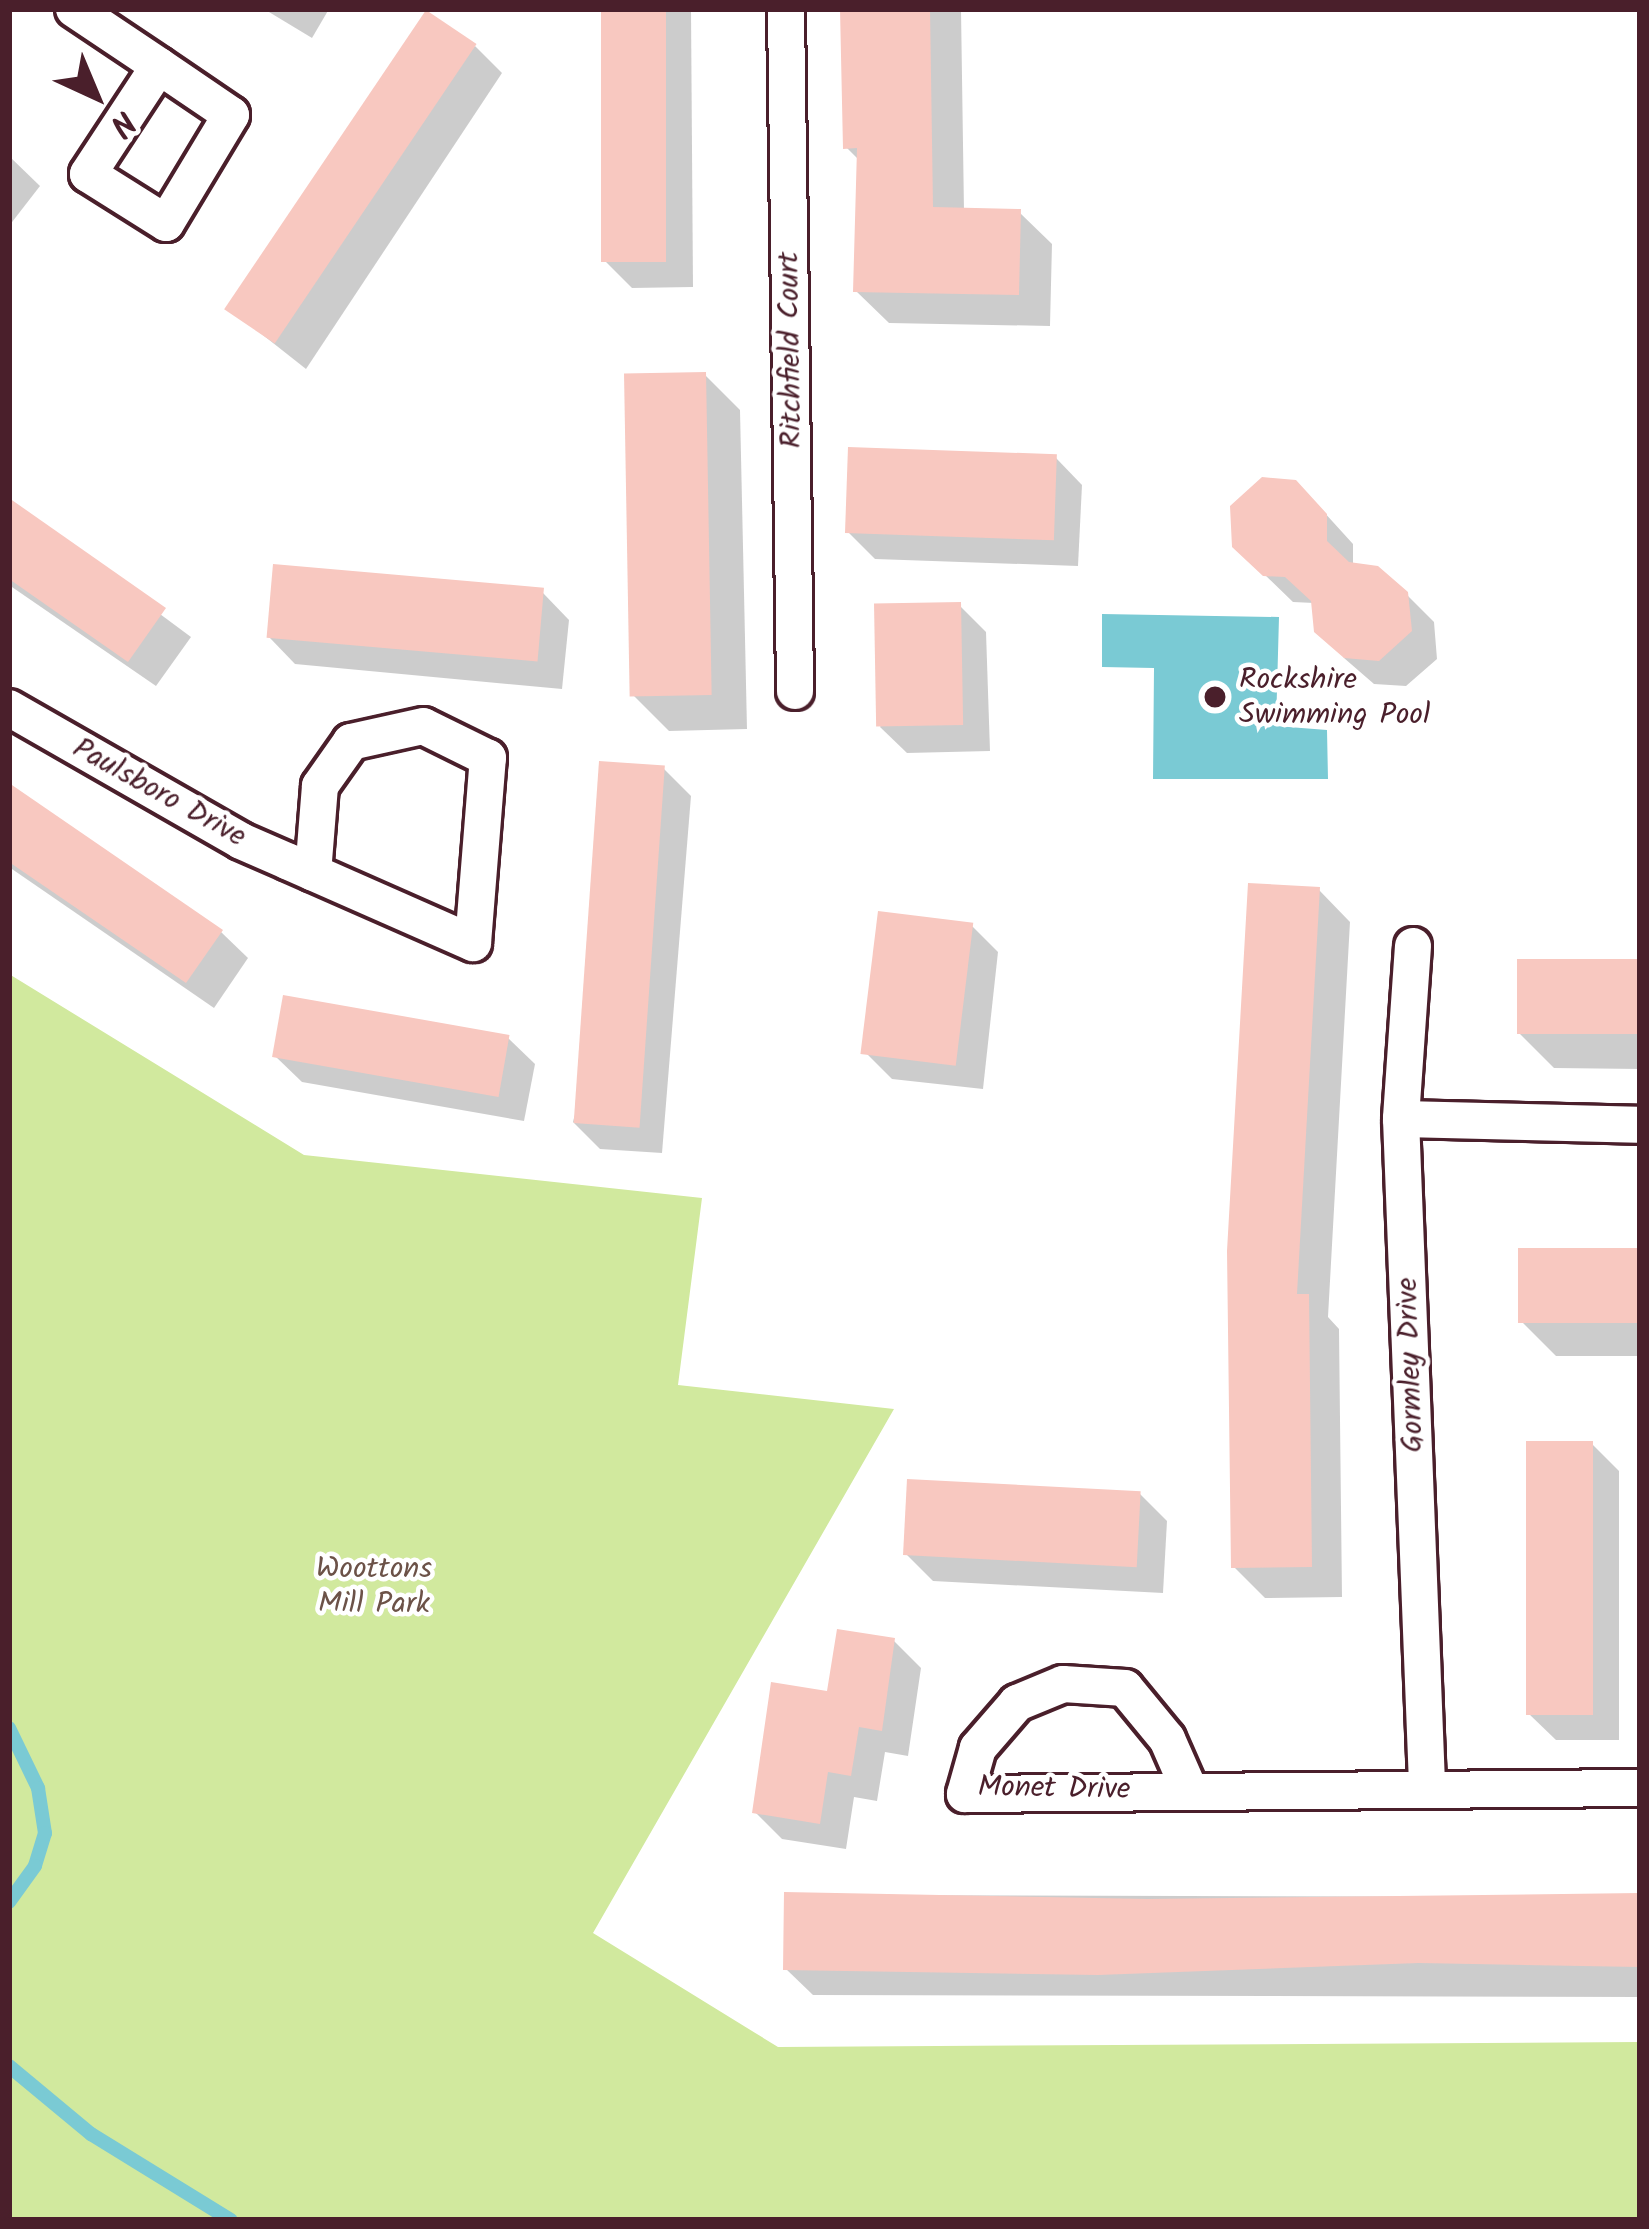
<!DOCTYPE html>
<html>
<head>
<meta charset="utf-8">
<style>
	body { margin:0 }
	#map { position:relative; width:1649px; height:2229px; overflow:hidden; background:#fff; font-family:Kalam,sans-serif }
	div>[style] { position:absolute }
	.green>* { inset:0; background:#d1e99e }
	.water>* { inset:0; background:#7acad4 }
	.shadow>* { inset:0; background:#0003 }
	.stream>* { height:14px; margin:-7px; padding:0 7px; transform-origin:7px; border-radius:7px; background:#7acad4 }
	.building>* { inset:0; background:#f8c8c0; transform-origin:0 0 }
	.roads { filter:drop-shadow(3px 0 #4a1f2b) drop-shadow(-3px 0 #4a1f2b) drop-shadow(0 3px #4a1f2b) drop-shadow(0 -3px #4a1f2b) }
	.street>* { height:36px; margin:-18px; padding:0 18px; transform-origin:18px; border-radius:18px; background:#fff }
	.dots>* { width:33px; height:33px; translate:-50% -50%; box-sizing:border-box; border:6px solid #fff; border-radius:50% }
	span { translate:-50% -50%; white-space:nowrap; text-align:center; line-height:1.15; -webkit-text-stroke:9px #fff; paint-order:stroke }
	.street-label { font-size:30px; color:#4a1f2b }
	.poi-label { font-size:30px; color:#4a1f2b }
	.left { translate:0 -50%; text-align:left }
	.park-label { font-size:30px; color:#6c5248 }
	.frame { position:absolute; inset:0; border:12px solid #4a1f2b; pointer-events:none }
	.north { position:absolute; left:36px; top:36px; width:120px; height:120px; -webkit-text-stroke:9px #fff; paint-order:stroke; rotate:136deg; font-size:33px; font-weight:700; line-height:48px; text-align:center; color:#4a1f2b }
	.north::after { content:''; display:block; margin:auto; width:42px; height:54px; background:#4a1f2b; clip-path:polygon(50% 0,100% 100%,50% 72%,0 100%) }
</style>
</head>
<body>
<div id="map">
	<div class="green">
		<div style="clip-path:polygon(9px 974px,304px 1155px,702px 1198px,678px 1385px,894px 1409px,593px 1933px,778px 2047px,1640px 2042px,1640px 2220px,9px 2220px)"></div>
	</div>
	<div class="water">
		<div style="clip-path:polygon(1102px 614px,1279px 617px,1276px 726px,1327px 730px,1328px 779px,1153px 779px,1154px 668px,1102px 667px)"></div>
	</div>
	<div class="shadow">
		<div style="clip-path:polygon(264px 9px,329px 9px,312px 38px)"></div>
		<div style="clip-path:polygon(604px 9px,691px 9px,693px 287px,632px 288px,605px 261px)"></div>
		<div style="clip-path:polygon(843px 9px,961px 9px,964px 211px,1019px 212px,1052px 244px,1050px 326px,889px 323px,856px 291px,860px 161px,846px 147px)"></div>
		<div style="clip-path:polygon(475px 46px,502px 73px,306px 369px,231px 310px)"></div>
		<div style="clip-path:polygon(9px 156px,40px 186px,9px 226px)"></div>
		<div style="clip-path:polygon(705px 375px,740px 410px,747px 729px,669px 731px,634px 696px)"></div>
		<div style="clip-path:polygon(1056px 458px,1082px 485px,1078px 566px,875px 559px,848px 532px)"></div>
		<div style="clip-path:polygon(9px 502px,191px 637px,156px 686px,9px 585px)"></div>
		<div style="clip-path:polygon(1323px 511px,1353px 544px,1353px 566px,1406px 594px,1434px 622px,1437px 659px,1406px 686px,1374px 684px,1344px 658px,1314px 603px,1293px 602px,1235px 546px)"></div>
		<div style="clip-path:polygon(543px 593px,569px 620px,562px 689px,295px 664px,269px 637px)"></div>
		<div style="clip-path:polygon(959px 605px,986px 632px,990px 751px,907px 753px,880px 727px)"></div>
		<div style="clip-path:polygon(664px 769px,691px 796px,662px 1153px,600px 1149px,573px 1122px)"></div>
		<div style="clip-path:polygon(9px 787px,221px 932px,248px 958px,214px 1008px,9px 867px)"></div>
		<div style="clip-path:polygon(1319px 890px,1350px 922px,1328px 1317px,1339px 1329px,1342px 1597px,1265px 1598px,1234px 1567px)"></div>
		<div style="clip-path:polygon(971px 925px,998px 952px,983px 1089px,892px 1079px,865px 1052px)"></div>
		<div style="clip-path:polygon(1640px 963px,1640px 1069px,1554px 1068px,1519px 1033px)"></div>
		<div style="clip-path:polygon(508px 1038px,535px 1064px,524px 1121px,302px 1082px,275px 1056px)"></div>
		<div style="clip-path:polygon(1640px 1251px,1640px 1356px,1556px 1356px,1521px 1321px)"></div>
		<div style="clip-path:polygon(1592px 1444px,1619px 1471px,1619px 1740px,1556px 1740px,1529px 1714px)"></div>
		<div style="clip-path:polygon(1140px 1494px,1167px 1521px,1163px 1593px,933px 1581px,906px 1554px)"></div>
		<div style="clip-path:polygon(894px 1641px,921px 1668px,908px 1756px,885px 1752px,877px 1801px,854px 1797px,846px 1849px,782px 1839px,755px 1812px)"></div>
		<div style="clip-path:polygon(787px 1895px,1640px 1897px,1640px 1997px,813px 1995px,786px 1969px)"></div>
	</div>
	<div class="stream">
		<div style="left:9px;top:1728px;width:67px;rotate:64.2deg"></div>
		<div style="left:38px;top:1788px;width:46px;rotate:81.2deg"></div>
		<div style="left:45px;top:1833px;width:34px;rotate:107deg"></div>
		<div style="left:35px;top:1866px;width:44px;rotate:125.8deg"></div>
		<div style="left:9px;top:2066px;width:107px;rotate:39.7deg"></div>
		<div style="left:91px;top:2134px;width:164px;rotate:31.6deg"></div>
	</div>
	<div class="building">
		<div style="left:601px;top:9px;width:65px;height:253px"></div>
		<div style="clip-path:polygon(840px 9px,930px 9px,933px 207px,1021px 209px,1019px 295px,853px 292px,857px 148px,843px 149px)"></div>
		<div style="left:426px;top:10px;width:61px;height:361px;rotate:34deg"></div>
		<div style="left:706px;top:372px;width:323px;height:82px;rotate:89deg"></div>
		<div style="left:848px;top:447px;width:209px;height:86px;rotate:2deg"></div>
		<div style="clip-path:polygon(1262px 477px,1296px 480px,1327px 514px,1327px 541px,1349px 562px,1378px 566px,1408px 592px,1412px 631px,1379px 661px,1344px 658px,1314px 632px,1311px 601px,1285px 577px,1263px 576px,1232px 547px,1230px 506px)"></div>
		<div style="clip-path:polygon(9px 498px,166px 608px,128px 662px,9px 579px)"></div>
		<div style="left:273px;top:564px;width:272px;height:74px;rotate:5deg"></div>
		<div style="left:961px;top:602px;width:123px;height:87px;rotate:89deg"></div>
		<div style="left:599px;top:761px;width:66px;height:363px;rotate:4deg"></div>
		<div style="clip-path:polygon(9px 783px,223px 930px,186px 983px,9px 862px)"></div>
		<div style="clip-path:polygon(1248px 883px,1320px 887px,1297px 1294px,1309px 1294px,1312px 1567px,1231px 1568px,1227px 1251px)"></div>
		<div style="left:878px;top:911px;width:96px;height:144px;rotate:7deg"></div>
		<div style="left:1517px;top:959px;width:123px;height:75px"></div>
		<div style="left:283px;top:995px;width:230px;height:63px;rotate:10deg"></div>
		<div style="left:1518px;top:1248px;width:122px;height:75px"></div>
		<div style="left:1526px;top:1441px;width:67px;height:274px"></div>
		<div style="left:907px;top:1479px;width:234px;height:76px;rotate:3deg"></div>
		<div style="clip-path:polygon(837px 1629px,895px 1638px,882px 1731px,859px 1727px,851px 1776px,828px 1772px,820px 1824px,752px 1813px,771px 1682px,827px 1691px)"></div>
		<div style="clip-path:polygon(784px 1892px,1148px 1899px,1640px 1893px,1640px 1967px,1419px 1963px,1098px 1975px,783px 1970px)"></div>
	</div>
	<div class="roads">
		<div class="street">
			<div style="left:74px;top:9px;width:102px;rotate:33.8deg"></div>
			<div style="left:159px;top:66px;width:87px;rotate:34.2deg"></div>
			<div style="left:231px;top:115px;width:126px;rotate:121deg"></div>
			<div style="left:166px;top:223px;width:92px;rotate:-147.9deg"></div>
			<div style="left:88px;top:174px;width:129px;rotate:-56.7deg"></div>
			<div style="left:786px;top:9px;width:682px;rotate:89.24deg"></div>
			<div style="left:9px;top:708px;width:267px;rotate:29.8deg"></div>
			<div style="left:241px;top:841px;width:52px;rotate:23.6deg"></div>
			<div style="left:289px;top:862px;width:201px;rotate:23.8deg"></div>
			<div style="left:473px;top:943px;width:186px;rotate:-85.4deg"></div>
			<div style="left:488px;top:758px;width:72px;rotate:-153.8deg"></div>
			<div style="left:423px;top:726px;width:74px;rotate:167.5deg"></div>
			<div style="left:351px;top:742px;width:54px;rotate:125.2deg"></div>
			<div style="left:320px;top:786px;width:87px;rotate:94.6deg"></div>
			<div style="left:1413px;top:946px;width:173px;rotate:94deg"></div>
			<div style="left:1401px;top:1119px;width:666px;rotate:87.76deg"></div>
			<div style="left:1401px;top:1119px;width:239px;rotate:1.4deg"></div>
			<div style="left:1189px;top:1789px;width:55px;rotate:-113.7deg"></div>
			<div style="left:1167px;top:1739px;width:66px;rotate:-129.5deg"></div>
			<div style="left:1125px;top:1688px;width:62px;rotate:-176.3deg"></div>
			<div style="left:1063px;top:1684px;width:50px;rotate:157.6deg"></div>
			<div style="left:1017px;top:1703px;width:60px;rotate:130.9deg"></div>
			<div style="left:978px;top:1748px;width:48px;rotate:105.8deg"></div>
			<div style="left:965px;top:1794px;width:675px;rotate:-0.51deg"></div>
		</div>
	</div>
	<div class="dots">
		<div style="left:1215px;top:697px;background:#4a1f2b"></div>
	</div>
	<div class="street-label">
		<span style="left:791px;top:350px;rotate:-91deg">Ritchfield Court</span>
		<span style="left:159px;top:793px;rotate:29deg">Paulsboro Drive</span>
		<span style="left:1411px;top:1365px;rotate:-92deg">Gormley Drive</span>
		<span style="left:1054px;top:1789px;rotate:1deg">Monet Drive</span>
	</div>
	<div class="poi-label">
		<span class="left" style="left:1239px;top:697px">Rockshire<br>Swimming Pool</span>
	</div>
	<div class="park-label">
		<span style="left:374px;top:1586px">Woottons<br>Mill Park</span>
	</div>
	<div class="frame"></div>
	<div class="north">N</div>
</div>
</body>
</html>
